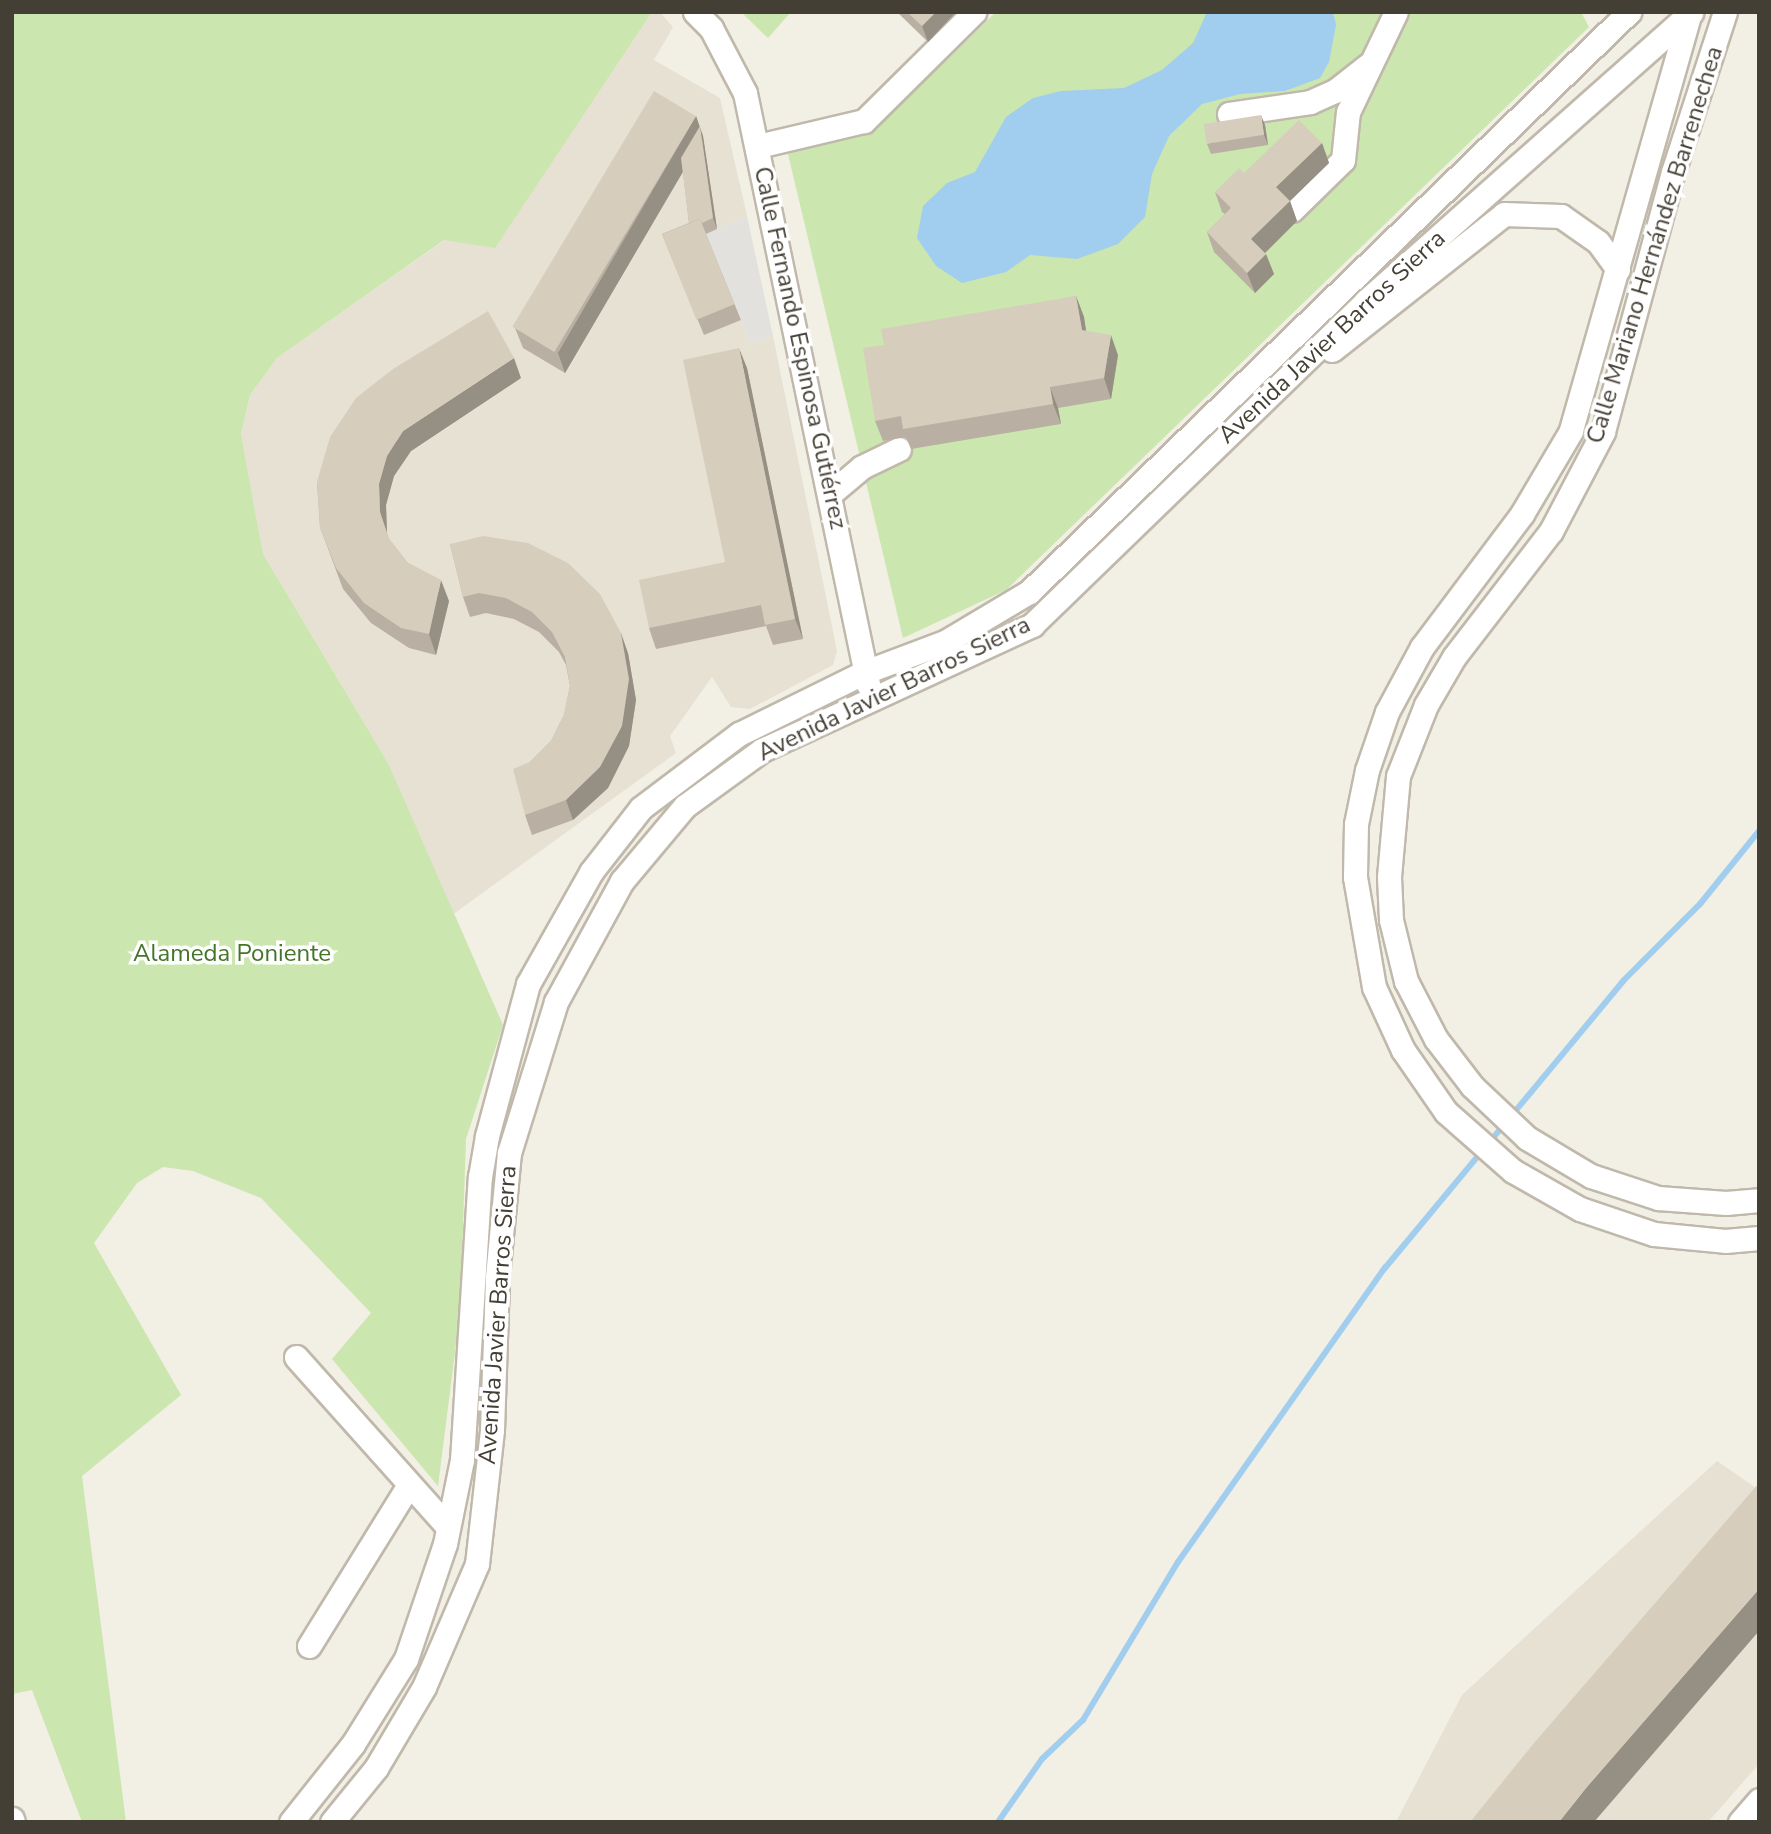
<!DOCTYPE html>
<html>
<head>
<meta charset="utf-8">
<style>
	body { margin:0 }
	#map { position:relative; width:1771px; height:1834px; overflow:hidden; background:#f2efe5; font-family:"Nunito Sans",sans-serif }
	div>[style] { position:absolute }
	.residential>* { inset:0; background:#e6e1d3 }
	.green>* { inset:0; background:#cbe6ae }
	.parking>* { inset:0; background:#e3e1dd }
	.water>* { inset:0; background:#a1cdef }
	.stream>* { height:6px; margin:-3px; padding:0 3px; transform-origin:3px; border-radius:3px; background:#a1cdef }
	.roads { filter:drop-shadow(2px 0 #c0b9ab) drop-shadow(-2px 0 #c0b9ab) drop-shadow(0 2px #c0b9ab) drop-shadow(0 -2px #c0b9ab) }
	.minor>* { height:23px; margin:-11.5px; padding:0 11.5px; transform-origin:11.5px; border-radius:11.5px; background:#fff }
	.wall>* { inset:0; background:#b9b0a3 }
	.shaded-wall>* { inset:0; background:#969084 }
	.building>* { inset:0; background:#d7cdbd; transform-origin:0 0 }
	span { translate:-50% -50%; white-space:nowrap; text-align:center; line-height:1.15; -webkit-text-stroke:7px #fff; paint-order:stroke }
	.street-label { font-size:24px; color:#443f35 }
	.park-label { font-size:24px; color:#447529 }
	.frame { position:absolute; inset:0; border:14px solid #443f35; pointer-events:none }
</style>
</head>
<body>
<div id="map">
	<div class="residential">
		<div style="clip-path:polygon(652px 12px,660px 12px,673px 27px,654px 60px,720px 98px,747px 216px,705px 234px,751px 345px,773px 336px,837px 651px,833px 665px,750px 709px,731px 707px,712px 677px,670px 736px,676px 753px,452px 915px,388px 763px,263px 554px,241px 434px,250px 395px,277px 358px,445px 240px,495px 247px)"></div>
		<div style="clip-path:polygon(1717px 1461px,1759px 1490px,1759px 1764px,1708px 1822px,1396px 1822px,1462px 1695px)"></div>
	</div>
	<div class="green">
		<div style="clip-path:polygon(12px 12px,652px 12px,495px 248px,444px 240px,277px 358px,250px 395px,241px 434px,263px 554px,388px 763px,503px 1025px,466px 1139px,460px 1313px,438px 1486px,332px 1359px,371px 1313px,261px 1198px,193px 1171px,163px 1167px,137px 1183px,94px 1243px,181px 1395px,82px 1476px,126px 1822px,82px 1822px,32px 1690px,12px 1694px)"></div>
		<div style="clip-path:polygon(741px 12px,791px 12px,768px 38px)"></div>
		<div style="clip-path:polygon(996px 12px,1581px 12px,1589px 27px,1006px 590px,903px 638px,788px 154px,879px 125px)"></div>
	</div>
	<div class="parking">
		<div style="clip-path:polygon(747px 216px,773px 336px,751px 345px,705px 234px)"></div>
	</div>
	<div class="water">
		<div style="clip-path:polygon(1207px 12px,1333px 12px,1336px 25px,1329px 62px,1320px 78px,1285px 91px,1240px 94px,1202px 104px,1169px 136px,1152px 174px,1145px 217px,1118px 244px,1077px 259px,1030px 255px,1006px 272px,962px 283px,936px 266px,917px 238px,923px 206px,947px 183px,975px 172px,1006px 117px,1033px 98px,1061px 91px,1124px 88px,1162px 70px,1193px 43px)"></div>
	</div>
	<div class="stream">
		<div style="left:998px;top:1822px;width:77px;rotate:-55.1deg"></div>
		<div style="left:1042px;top:1759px;width:57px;rotate:-43.6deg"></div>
		<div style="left:1083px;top:1720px;width:184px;rotate:-59deg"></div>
		<div style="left:1178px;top:1562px;width:360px;rotate:-54.9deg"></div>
		<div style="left:1385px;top:1268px;width:373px;rotate:-50.3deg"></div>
		<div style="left:1623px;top:981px;width:109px;rotate:-45deg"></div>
		<div style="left:1700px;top:904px;width:94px;rotate:-51.1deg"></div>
	</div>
	<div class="roads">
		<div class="minor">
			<div style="left:695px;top:12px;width:23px;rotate:45deg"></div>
			<div style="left:711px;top:28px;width:73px;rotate:62.4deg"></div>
			<div style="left:745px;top:93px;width:604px;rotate:78.24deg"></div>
			<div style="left:1690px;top:12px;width:436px;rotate:105.9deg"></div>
			<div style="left:1571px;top:431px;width:96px;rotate:120.6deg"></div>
			<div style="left:1522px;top:514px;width:166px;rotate:126.9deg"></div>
			<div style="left:1422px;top:647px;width:74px;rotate:118.3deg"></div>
			<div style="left:1387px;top:712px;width:61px;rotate:109deg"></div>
			<div style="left:1367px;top:770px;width:55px;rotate:101.5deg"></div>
			<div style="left:1356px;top:824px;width:53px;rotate:91.1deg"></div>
			<div style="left:1355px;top:877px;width:112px;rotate:80.2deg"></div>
			<div style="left:1374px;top:987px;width:69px;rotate:65.3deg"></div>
			<div style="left:1403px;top:1050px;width:75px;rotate:55.3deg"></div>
			<div style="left:1446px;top:1112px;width:89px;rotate:41.4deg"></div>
			<div style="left:1513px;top:1171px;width:77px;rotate:29.6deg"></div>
			<div style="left:1580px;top:1209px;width:78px;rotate:18.7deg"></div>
			<div style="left:1654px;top:1234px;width:71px;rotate:5.6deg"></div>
			<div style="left:1725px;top:1241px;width:34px;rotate:-5deg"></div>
			<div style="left:1725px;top:12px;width:168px;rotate:108deg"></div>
			<div style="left:1673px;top:172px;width:269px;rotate:105.1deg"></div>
			<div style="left:1603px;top:432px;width:112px;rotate:117.7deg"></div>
			<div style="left:1551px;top:531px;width:159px;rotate:127.6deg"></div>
			<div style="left:1454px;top:657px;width:56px;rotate:120.3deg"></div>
			<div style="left:1426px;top:705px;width:76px;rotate:111.5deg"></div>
			<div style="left:1398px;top:776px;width:101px;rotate:95.1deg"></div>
			<div style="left:1389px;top:877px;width:43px;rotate:87.3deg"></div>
			<div style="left:1391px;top:920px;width:63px;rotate:76.2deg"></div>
			<div style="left:1406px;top:981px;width:65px;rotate:62.7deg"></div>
			<div style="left:1436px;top:1039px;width:59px;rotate:52.5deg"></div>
			<div style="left:1472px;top:1086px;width:76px;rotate:43.4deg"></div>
			<div style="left:1527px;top:1138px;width:74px;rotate:30.7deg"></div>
			<div style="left:1591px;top:1176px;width:71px;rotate:18.2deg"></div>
			<div style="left:1658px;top:1198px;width:68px;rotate:4.2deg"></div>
			<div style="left:1726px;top:1203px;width:33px;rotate:-5deg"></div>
			<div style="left:1229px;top:114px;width:82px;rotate:-8.4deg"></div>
			<div style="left:1310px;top:102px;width:27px;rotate:-24deg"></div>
			<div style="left:1335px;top:91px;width:42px;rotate:-38.2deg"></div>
			<div style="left:758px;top:146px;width:109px;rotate:-13.3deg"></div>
			<div style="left:864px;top:121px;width:155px;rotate:-44.7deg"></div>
			<div style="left:1292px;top:210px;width:71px;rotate:-44.4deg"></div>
			<div style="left:1343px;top:160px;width:48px;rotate:-84.1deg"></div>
			<div style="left:1348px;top:112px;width:111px;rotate:-64.4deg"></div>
			<div style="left:1332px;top:350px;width:219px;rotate:-38.3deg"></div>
			<div style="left:1504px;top:214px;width:57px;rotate:2deg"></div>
			<div style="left:1561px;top:216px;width:45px;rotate:35.1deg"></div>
			<div style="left:1598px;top:242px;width:34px;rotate:54deg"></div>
			<div style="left:830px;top:494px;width:42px;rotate:-40.2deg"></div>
			<div style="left:862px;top:467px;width:41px;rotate:-25.9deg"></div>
			<div style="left:296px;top:1357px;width:228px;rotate:48.2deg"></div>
			<div style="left:309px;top:1646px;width:190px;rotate:-58.2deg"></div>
			<div style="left:12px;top:1819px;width:3px;rotate:72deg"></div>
			<div style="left:291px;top:1822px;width:100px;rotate:-51.5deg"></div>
			<div style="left:353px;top:1744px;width:100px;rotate:-58.1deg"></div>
			<div style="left:406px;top:1659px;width:121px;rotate:-71.3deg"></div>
			<div style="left:445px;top:1544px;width:86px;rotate:-78.6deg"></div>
			<div style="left:462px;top:1460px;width:284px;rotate:-86.4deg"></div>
			<div style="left:480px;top:1177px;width:42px;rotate:-80.3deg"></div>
			<div style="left:487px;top:1136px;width:157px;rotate:-74.9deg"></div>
			<div style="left:528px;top:984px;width:129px;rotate:-60.6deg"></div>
			<div style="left:591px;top:872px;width:81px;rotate:-52deg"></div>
			<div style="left:641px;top:808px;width:123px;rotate:-37.1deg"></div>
			<div style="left:739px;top:734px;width:140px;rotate:-26.2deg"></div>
			<div style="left:865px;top:672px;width:85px;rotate:-20.6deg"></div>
			<div style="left:945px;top:642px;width:98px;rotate:-30.8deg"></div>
			<div style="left:1029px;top:592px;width:835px;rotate:-44.03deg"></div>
			<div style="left:332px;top:1822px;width:70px;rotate:-50.8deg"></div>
			<div style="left:376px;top:1768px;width:94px;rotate:-59.3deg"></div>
			<div style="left:424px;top:1687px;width:134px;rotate:-66.7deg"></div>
			<div style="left:477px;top:1564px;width:135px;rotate:-83.6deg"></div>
			<div style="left:492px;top:1430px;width:153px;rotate:-88.1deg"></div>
			<div style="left:497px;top:1277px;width:125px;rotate:-84.5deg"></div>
			<div style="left:509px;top:1153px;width:158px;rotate:-72.7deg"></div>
			<div style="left:556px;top:1002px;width:138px;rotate:-61.4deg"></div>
			<div style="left:622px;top:881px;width:98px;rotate:-50deg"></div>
			<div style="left:685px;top:806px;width:95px;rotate:-36deg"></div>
			<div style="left:762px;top:750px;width:298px;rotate:-24.8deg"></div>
			<div style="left:1032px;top:625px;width:465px;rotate:-44.1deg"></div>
			<div style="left:1366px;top:301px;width:435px;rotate:-41.6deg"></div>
			<div style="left:1740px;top:1822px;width:29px;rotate:-49deg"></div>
		</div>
	</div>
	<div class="wall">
		<div style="clip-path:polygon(897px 12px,956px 12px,928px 42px)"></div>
		<div style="clip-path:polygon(696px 116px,703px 136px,717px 229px,706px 234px,741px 320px,704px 335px,668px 249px,662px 234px,689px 223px,683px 172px,565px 373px,523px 348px,515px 328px)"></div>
		<div style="clip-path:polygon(1265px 125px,1268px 145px,1211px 154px,1207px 144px)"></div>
		<div style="clip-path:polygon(1322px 143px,1329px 163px,1290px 201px,1297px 221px,1265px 253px,1274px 274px,1255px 293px,1214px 252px,1207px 232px,1225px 214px,1222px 212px,1215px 192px)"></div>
		<div style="clip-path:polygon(1076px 296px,1084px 317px,1086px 331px,1118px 355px,1111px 399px,1058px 408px,1061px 424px,911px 449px,906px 437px,883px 441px,875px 421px,884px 345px)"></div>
		<div style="clip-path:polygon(747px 368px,803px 639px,773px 645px,766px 626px,656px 649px,649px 628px,725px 562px)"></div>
		<div style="clip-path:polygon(521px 378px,411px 451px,394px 476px,386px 505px,387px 533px,389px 539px,407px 562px,449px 601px,436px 655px,409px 648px,371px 623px,343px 589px,320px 527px,317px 482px)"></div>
		<div style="clip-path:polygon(450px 544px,628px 653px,636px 700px,629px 746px,608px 788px,573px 820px,532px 835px,525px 815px,530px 762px,551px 741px,564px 715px,570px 686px,566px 665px,559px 652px,539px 632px,514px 619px,486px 613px,470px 617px,463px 597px)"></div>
	</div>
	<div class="shaded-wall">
		<div style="clip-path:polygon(936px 12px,956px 12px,928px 42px,922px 26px)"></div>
		<div style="clip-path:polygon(1261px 115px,1265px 125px,1268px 145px,1264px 135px)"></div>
		<div style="clip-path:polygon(696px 116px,703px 136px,717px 229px,713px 218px,702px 139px,565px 373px,558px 353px)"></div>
		<div style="clip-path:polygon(1322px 143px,1329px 163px,1290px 201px,1297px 221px,1259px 259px,1251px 239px,1276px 187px)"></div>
		<div style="clip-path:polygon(1266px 254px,1274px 274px,1255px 293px,1247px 273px)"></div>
		<div style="clip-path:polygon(1076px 296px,1084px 317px,1089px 351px,1082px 330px)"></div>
		<div style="clip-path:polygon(1111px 335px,1118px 355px,1111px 399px,1104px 378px)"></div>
		<div style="clip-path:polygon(739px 348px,747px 368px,803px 639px,795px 619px)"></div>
		<div style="clip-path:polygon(514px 358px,521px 378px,411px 451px,394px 476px,386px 505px,387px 533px,380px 512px,379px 484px,387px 456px,403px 431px)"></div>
		<div style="clip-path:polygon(1050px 387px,1058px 408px,1061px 424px,1053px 404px)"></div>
		<div style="clip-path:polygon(441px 580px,449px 601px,436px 655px,429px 634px)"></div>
		<div style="clip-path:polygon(621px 633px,628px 653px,636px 700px,629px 746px,608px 788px,573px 820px,566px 800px)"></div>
		<div style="clip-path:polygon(1759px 1589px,1759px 1631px,1594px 1822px,1559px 1822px,1586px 1788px)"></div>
	</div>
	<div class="building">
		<div style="clip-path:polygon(907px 12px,936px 12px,922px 26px)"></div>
		<div style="left:654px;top:91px;width:49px;height:275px;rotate:31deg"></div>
		<div style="left:1261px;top:115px;width:20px;height:58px;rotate:81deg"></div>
		<div style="clip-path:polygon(1299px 120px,1322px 143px,1276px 187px,1290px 201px,1251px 239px,1266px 254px,1247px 273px,1207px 232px,1231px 208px,1215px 192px,1239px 168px,1244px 173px)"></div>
		<div style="clip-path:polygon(700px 126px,713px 218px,702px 223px,700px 219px,689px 223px,681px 158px)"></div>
		<div style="left:700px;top:219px;width:92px;height:41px;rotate:68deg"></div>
		<div style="clip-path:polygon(1076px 296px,1082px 330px,1111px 335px,1104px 378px,1050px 387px,1053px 404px,903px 429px,901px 416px,875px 421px,863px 348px,884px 345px,881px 329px)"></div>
		<div style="clip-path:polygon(488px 311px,514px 358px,403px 431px,387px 456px,379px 484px,380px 512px,389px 539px,407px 562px,441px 580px,429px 634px,401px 628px,364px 603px,336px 568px,320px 527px,317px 482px,330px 437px,356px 398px,393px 369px)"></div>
		<div style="clip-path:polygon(739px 348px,795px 619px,765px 625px,761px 605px,649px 628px,639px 580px,725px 562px,683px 360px)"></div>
		<div style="clip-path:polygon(483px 536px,528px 543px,568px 563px,600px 594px,621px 633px,629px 679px,622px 726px,600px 767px,566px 800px,525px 815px,513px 769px,530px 762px,551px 741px,564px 715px,570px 686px,565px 657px,552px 632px,532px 612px,506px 598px,479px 593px,463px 597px,450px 544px)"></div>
		<div style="clip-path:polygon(1759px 1483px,1759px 1589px,1586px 1788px,1559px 1822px,1470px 1822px,1534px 1743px)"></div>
	</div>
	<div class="street-label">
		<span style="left:1655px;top:245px;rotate:-73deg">Calle Mariano Hernández Barrenechea</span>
		<span style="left:1332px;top:337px;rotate:-43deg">Avenida Javier Barros Sierra</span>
		<span style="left:800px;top:348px;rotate:78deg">Calle Fernando Espinosa Gutiérrez</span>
		<span style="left:894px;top:689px;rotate:-26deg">Avenida Javier Barros Sierra</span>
		<span style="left:498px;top:1315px;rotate:-86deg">Avenida Javier Barros Sierra</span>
	</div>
	<div class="park-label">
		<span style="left:232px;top:954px">Alameda Poniente</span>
	</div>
	<div class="frame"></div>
</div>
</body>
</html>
